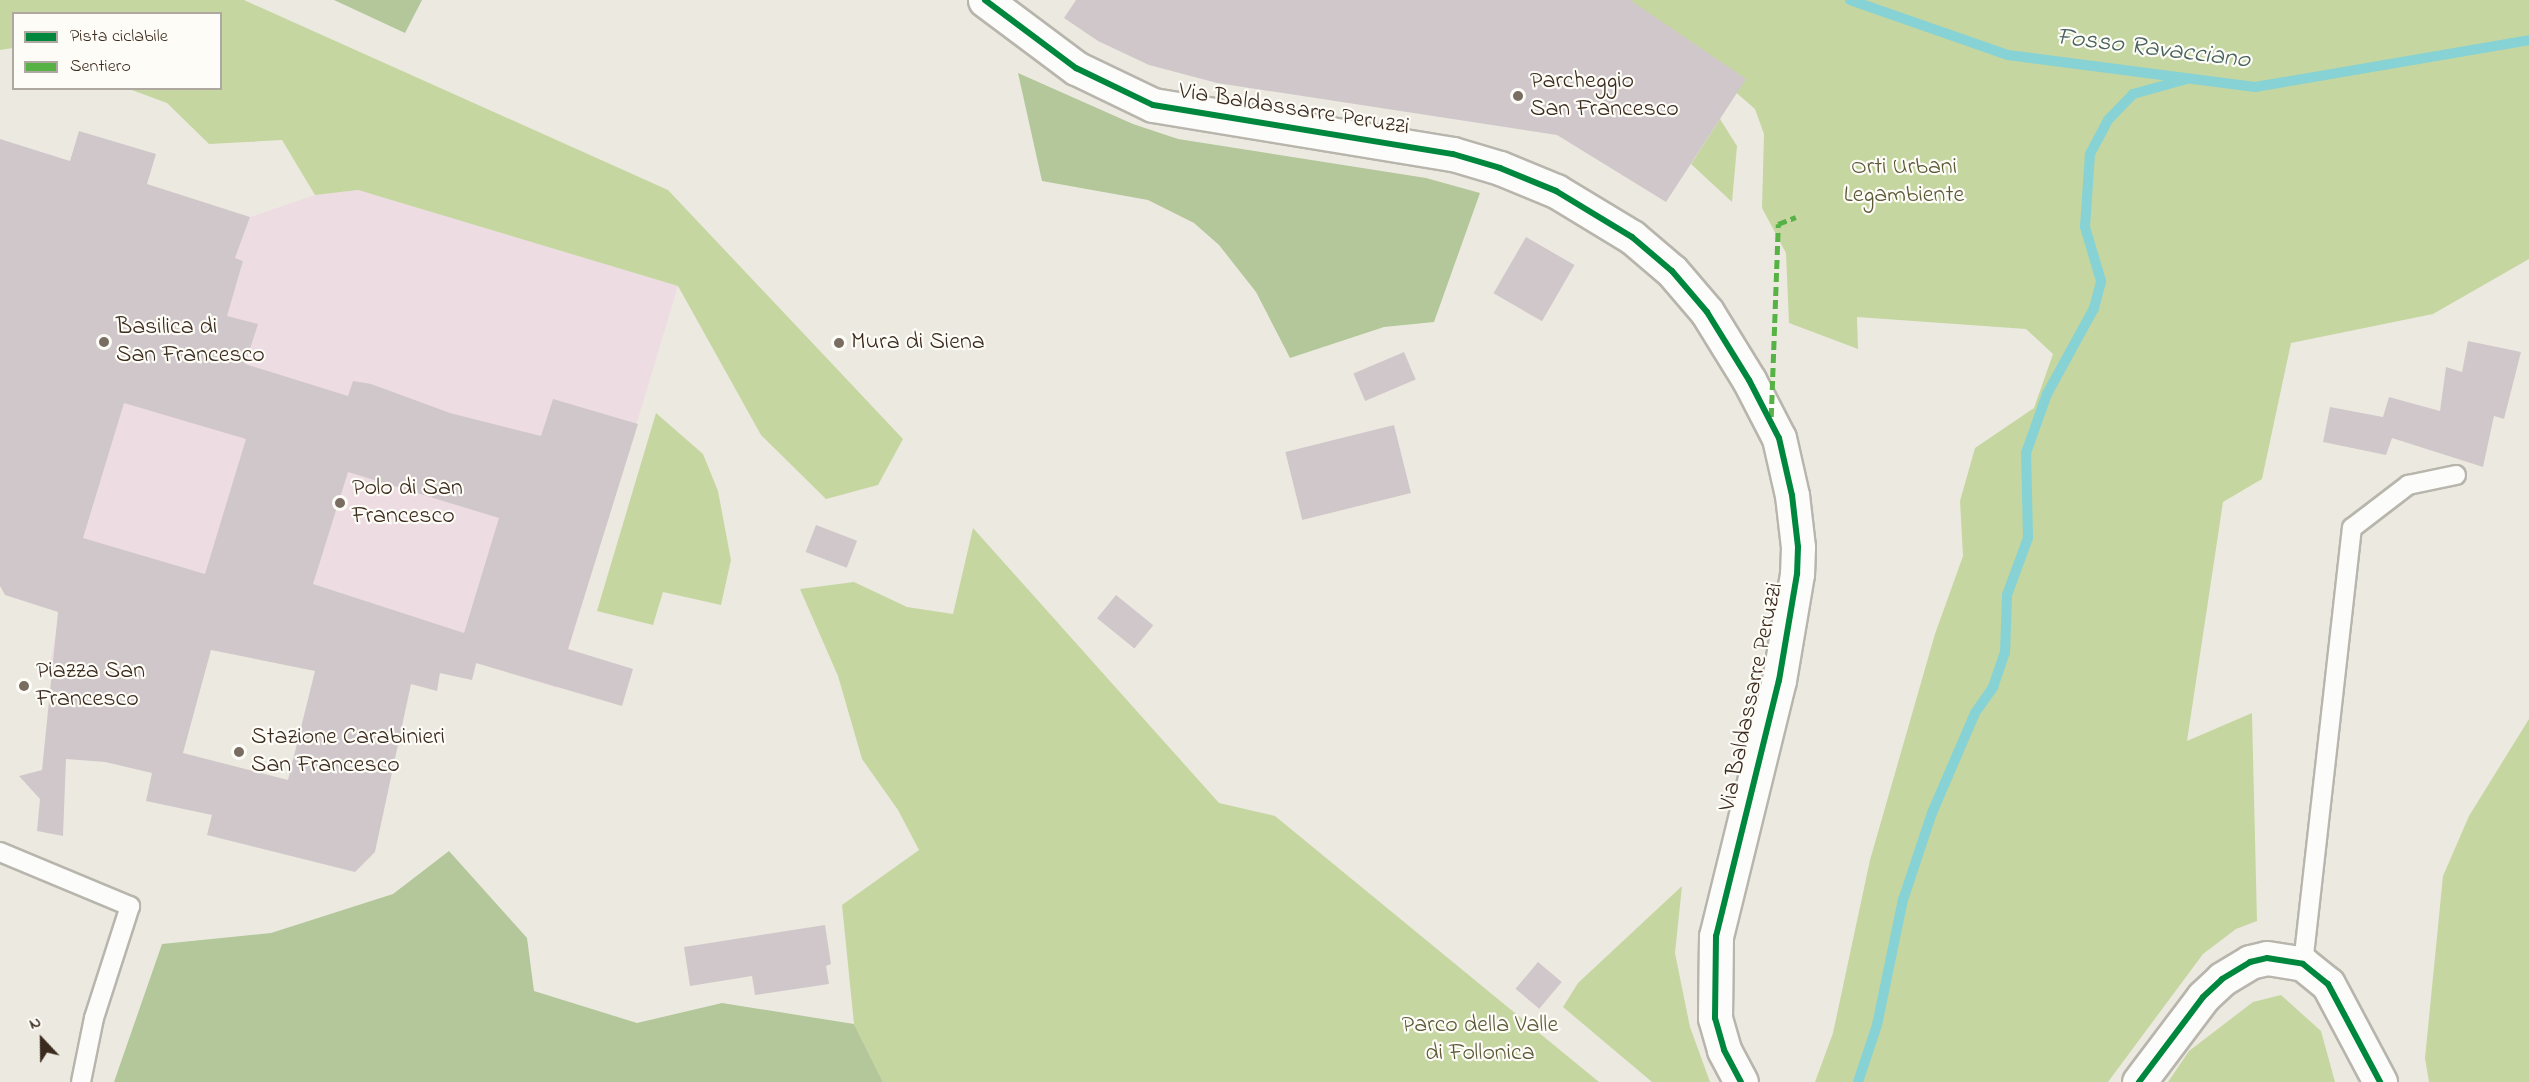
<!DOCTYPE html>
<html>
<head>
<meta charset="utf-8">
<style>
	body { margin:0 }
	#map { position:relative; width:2529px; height:1082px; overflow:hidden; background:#eceae0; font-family:"Indie Flower",sans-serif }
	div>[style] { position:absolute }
	.built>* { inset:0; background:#eedce3 }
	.green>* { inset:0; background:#c5d6a1 }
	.forest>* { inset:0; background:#b3c79a }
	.stream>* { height:10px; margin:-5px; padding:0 5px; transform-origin:5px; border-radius:5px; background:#86d2d5 }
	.building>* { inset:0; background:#d0c7ca; transform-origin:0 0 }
	.roads { filter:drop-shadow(2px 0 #b8b5ad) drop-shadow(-2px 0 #b8b5ad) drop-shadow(0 2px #b8b5ad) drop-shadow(0 -2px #b8b5ad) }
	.service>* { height:18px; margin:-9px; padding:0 9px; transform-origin:9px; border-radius:9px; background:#fcfcfa }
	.tertiary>* { height:33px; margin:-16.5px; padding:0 16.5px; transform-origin:16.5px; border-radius:16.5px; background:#fcfcfa }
	.quiet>* { height:4.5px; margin-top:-2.25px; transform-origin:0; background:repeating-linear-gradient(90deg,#57b245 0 9px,transparent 0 13.5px) }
	.cycleway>* { height:6px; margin:-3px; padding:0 3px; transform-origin:3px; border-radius:3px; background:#00873e }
	.dots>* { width:16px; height:16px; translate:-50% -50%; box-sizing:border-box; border:3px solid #fdfcf7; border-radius:50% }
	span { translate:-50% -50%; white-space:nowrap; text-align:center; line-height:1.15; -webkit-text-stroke:4.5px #fdfcf7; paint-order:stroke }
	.poi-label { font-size:24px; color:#3b2a1e }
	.left { translate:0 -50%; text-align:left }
	.street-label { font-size:24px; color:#3b2a1e }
	.park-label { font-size:24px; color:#5b5836 }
	.water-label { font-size:26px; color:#46615c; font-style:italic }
	.legend { position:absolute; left:12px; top:12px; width:210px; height:78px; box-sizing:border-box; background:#fdfcf7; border:2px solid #afa8a0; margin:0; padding:8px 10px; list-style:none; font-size:18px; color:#3b2a1e }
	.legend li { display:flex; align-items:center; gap:12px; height:30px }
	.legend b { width:30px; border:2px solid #afa8a0 }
	.north { position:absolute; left:12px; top:1010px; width:60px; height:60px; -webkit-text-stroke:4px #fdfcf7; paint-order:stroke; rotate:338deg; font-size:16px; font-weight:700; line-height:24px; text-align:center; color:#3b2a1e }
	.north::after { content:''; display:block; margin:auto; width:21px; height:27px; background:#3b2a1e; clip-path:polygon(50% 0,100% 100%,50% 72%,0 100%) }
</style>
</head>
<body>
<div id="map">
	<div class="built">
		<div style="clip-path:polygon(358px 190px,678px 286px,557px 688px,477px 663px,472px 680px,174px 615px,157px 679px,50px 664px,106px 370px,235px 289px,243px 261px,235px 258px,250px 217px,315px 195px)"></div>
	</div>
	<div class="green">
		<div style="clip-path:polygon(0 0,244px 0,668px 190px,903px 439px,878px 485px,826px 499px,761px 435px,678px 286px,358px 190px,315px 195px,282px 140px,209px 144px,167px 103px,129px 89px,220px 88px,220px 14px,14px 14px,13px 48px,0 50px)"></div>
		<div style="clip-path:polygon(1630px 0,2529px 0,2529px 259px,2433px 314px,2291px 343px,2262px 479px,2223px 502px,2187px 741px,2252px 713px,2257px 921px,2236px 929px,2203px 954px,2108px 1082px,1815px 1082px,1833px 1033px,1870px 860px,1935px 634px,1963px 556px,1960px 501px,1975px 448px,2034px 408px,2053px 354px,2026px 329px,1857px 317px,1858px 349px,1789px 323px,1786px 253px,1762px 208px,1764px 134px,1755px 109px)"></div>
		<div style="clip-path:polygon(1720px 119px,1737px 146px,1732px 202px,1691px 164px)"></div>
		<div style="clip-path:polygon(656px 413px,703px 454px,718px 491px,731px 560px,721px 605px,663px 592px,653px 625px,597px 611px)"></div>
		<div style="clip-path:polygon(973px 528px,1219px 803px,1275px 816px,1599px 1082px,883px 1082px,854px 1024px,842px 905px,919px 850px,898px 810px,862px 759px,838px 676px,800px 589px,854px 582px,907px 607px,953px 614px)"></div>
		<div style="clip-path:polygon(2529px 719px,2529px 1082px,2429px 1082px,2425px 1058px,2443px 876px,2469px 816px)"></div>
		<div style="clip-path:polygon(1682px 886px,1675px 953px,1690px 1027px,1710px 1082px,1652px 1082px,1563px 1007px,1578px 983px)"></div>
		<div style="clip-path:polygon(2281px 995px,2321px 1031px,2335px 1082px,2168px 1082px,2189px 1051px,2253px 1002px)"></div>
	</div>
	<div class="forest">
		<div style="clip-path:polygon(334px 0,422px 0,405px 33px)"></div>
		<div style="clip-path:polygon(1018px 73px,1133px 124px,1178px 139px,1426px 178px,1480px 193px,1434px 322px,1384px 327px,1290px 358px,1256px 292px,1219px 245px,1194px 223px,1148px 200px,1042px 181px)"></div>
		<div style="clip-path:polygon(449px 851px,527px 938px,534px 991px,637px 1023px,722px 1003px,854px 1024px,883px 1082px,114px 1082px,162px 944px,271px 933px,393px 894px)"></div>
	</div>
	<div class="stream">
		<div style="left:1850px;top:0;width:167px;rotate:19.2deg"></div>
		<div style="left:2008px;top:55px;width:249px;rotate:7.4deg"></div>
		<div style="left:2255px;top:87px;width:278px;rotate:-9.7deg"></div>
		<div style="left:1858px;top:1082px;width:60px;rotate:-71.6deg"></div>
		<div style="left:1877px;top:1025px;width:128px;rotate:-78.3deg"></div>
		<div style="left:1903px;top:900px;width:92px;rotate:-71.6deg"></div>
		<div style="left:1932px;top:813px;width:109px;rotate:-66.7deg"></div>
		<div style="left:1975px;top:713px;width:32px;rotate:-55deg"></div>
		<div style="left:1993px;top:687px;width:36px;rotate:-71deg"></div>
		<div style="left:2005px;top:653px;width:58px;rotate:-88deg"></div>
		<div style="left:2007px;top:595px;width:61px;rotate:-69.8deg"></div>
		<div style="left:2028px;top:538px;width:85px;rotate:-91.3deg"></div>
		<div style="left:2026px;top:453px;width:63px;rotate:-70.4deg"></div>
		<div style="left:2047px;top:394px;width:98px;rotate:-61.3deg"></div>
		<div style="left:2094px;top:308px;width:28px;rotate:-75deg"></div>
		<div style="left:2101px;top:281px;width:56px;rotate:-106.5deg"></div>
		<div style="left:2085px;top:227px;width:73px;rotate:-86.1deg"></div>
		<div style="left:2090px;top:154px;width:38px;rotate:-62deg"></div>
		<div style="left:2108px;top:120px;width:36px;rotate:-46deg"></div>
		<div style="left:2133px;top:94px;width:56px;rotate:-15.5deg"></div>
	</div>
	<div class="building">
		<div style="clip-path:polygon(1076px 0,1630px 0,1746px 79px,1666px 202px,1557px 135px,1217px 83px,1149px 65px,1098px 41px,1064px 18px)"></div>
		<div style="clip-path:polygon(evenodd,79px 131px,156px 154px,147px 184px,250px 217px,235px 258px,243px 261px,227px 316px,258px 324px,245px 364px,348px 396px,353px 381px,371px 384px,450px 413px,541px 436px,553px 399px,638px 424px,568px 649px,633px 669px,622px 706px,476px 663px,472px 680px,440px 673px,437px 691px,411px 684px,375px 852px,355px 872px,207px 835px,212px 815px,146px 801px,152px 773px,105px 762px,66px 759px,63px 836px,37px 831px,40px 799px,19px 776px,42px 770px,58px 612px,5px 595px,0 586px,0 139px,70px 161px,79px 131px,124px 403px,246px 439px,205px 574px,83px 538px,124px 403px,79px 131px,348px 472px,499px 518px,464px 633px,313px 584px,348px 472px,79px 131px,211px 650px,315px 671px,288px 780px,183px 753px,211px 650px)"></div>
		<div style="left:1526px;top:237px;width:56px;height:65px;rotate:30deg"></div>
		<div style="clip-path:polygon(2468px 341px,2521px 352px,2504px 419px,2494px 416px,2483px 467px,2392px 438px,2386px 455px,2323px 442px,2330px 407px,2383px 417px,2389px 397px,2440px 411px,2446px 367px,2462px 372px)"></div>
		<div style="left:1404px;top:352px;width:30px;height:55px;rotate:67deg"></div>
		<div style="left:1394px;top:425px;width:70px;height:112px;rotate:76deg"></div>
		<div style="left:816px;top:525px;width:44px;height:29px;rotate:21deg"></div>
		<div style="left:1116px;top:595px;width:48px;height:30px;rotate:39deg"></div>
		<div style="clip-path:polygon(825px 925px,831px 964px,826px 966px,829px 984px,755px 995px,752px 976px,690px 986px,684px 947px)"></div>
		<div style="left:1538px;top:962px;width:31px;height:35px;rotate:40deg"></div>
	</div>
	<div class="roads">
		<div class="service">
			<div style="left:0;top:852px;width:141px;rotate:22.6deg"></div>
			<div style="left:130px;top:906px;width:118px;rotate:107.8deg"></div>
			<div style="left:94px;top:1018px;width:65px;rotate:101.5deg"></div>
			<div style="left:2303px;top:964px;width:439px;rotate:-83.6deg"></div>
			<div style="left:2352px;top:528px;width:71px;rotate:-37.5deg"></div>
			<div style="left:2408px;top:485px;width:49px;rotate:-11.8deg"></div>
		</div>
		<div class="tertiary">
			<div style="left:985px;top:0;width:114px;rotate:36.8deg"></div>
			<div style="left:1076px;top:68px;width:85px;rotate:25.7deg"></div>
			<div style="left:1153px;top:105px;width:304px;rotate:9.3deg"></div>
			<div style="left:1453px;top:154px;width:49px;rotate:16.6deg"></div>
			<div style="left:1500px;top:168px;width:61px;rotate:22.3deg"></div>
			<div style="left:1556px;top:191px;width:89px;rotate:31.2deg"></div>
			<div style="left:1632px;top:237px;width:52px;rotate:40.4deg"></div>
			<div style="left:1672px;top:271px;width:54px;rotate:49.5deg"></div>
			<div style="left:1707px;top:312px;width:80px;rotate:58.3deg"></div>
			<div style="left:1749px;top:380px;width:65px;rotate:62.7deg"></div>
			<div style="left:1779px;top:438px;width:58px;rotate:77.2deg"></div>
			<div style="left:1792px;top:495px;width:52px;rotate:83.4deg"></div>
			<div style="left:1798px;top:547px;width:27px;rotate:92deg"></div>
			<div style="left:1797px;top:574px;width:108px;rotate:99.6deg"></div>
			<div style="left:1779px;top:680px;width:264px;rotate:103.8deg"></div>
			<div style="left:1716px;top:936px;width:82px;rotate:90.7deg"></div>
			<div style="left:1715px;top:1018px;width:33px;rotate:74deg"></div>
			<div style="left:1724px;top:1050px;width:36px;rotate:62deg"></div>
			<div style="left:2139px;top:1082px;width:106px;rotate:-53deg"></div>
			<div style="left:2203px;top:997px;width:26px;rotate:-43deg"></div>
			<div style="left:2222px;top:979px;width:33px;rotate:-31deg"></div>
			<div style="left:2250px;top:962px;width:17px;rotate:-13deg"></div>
			<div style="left:2267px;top:958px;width:36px;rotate:9deg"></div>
			<div style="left:2303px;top:964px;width:32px;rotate:39deg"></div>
			<div style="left:2328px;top:984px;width:111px;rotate:62deg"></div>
		</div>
	</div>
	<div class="quiet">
		<div style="left:1771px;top:417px;width:193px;rotate:-87.9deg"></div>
		<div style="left:1778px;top:224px;width:19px;rotate:-21deg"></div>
	</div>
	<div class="cycleway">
		<div style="left:985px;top:0;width:114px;rotate:36.8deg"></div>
		<div style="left:1076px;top:68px;width:85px;rotate:25.7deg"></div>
		<div style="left:1153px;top:105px;width:304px;rotate:9.3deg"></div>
		<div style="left:1453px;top:154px;width:49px;rotate:16.6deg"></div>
		<div style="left:1500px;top:168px;width:61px;rotate:22.3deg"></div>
		<div style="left:1556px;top:191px;width:89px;rotate:31.2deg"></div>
		<div style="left:1632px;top:237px;width:52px;rotate:40.4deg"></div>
		<div style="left:1672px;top:271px;width:54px;rotate:49.5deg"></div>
		<div style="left:1707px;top:312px;width:80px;rotate:58.3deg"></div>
		<div style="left:1749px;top:380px;width:65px;rotate:62.7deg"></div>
		<div style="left:1779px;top:438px;width:58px;rotate:77.2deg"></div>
		<div style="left:1792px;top:495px;width:52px;rotate:83.4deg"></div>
		<div style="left:1798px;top:547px;width:27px;rotate:92deg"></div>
		<div style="left:1797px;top:574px;width:108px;rotate:99.6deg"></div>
		<div style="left:1779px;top:680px;width:264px;rotate:103.8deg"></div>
		<div style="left:1716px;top:936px;width:82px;rotate:90.7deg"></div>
		<div style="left:1715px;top:1018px;width:33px;rotate:74deg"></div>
		<div style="left:1724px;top:1050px;width:36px;rotate:62deg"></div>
		<div style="left:2139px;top:1082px;width:106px;rotate:-53deg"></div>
		<div style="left:2203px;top:997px;width:26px;rotate:-43deg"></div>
		<div style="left:2222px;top:979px;width:33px;rotate:-31deg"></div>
		<div style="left:2250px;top:962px;width:17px;rotate:-13deg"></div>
		<div style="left:2267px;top:958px;width:36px;rotate:9deg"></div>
		<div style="left:2303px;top:964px;width:32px;rotate:39deg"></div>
		<div style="left:2328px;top:984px;width:111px;rotate:62deg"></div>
	</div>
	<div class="dots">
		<div style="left:1518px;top:96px;background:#796d62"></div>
		<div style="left:104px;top:342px;background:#796d62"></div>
		<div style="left:839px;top:343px;background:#796d62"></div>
		<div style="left:340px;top:503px;background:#796d62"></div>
		<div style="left:24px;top:686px;background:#796d62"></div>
		<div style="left:239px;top:752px;background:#796d62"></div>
	</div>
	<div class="poi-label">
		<span class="left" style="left:1530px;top:96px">Parcheggio<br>San Francesco</span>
		<span class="left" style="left:116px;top:342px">Basilica di<br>San Francesco</span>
		<span class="left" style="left:851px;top:343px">Mura di Siena</span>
		<span class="left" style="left:352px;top:503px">Polo di San<br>Francesco</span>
		<span class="left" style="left:36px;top:686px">Piazza San<br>Francesco</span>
		<span class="left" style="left:251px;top:752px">Stazione Carabinieri<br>San Francesco</span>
	</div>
	<div class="street-label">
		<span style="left:1294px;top:110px;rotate:9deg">Via Baldassarre Peruzzi</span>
		<span style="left:1752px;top:697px;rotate:-78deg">Via Baldassarre Peruzzi</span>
	</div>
	<div class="park-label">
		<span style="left:1904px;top:182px">Orti Urbani<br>Legambiente</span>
		<span style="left:1480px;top:1040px">Parco della Valle<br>di Follonica</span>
	</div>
	<div class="water-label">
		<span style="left:2153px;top:50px;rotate:7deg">Fosso Ravacciano</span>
	</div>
	<ul class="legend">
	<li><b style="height:8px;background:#00873e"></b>Pista ciclabile</li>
	<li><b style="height:8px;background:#57b245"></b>Sentiero</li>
	</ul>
	<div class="north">N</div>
</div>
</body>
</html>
